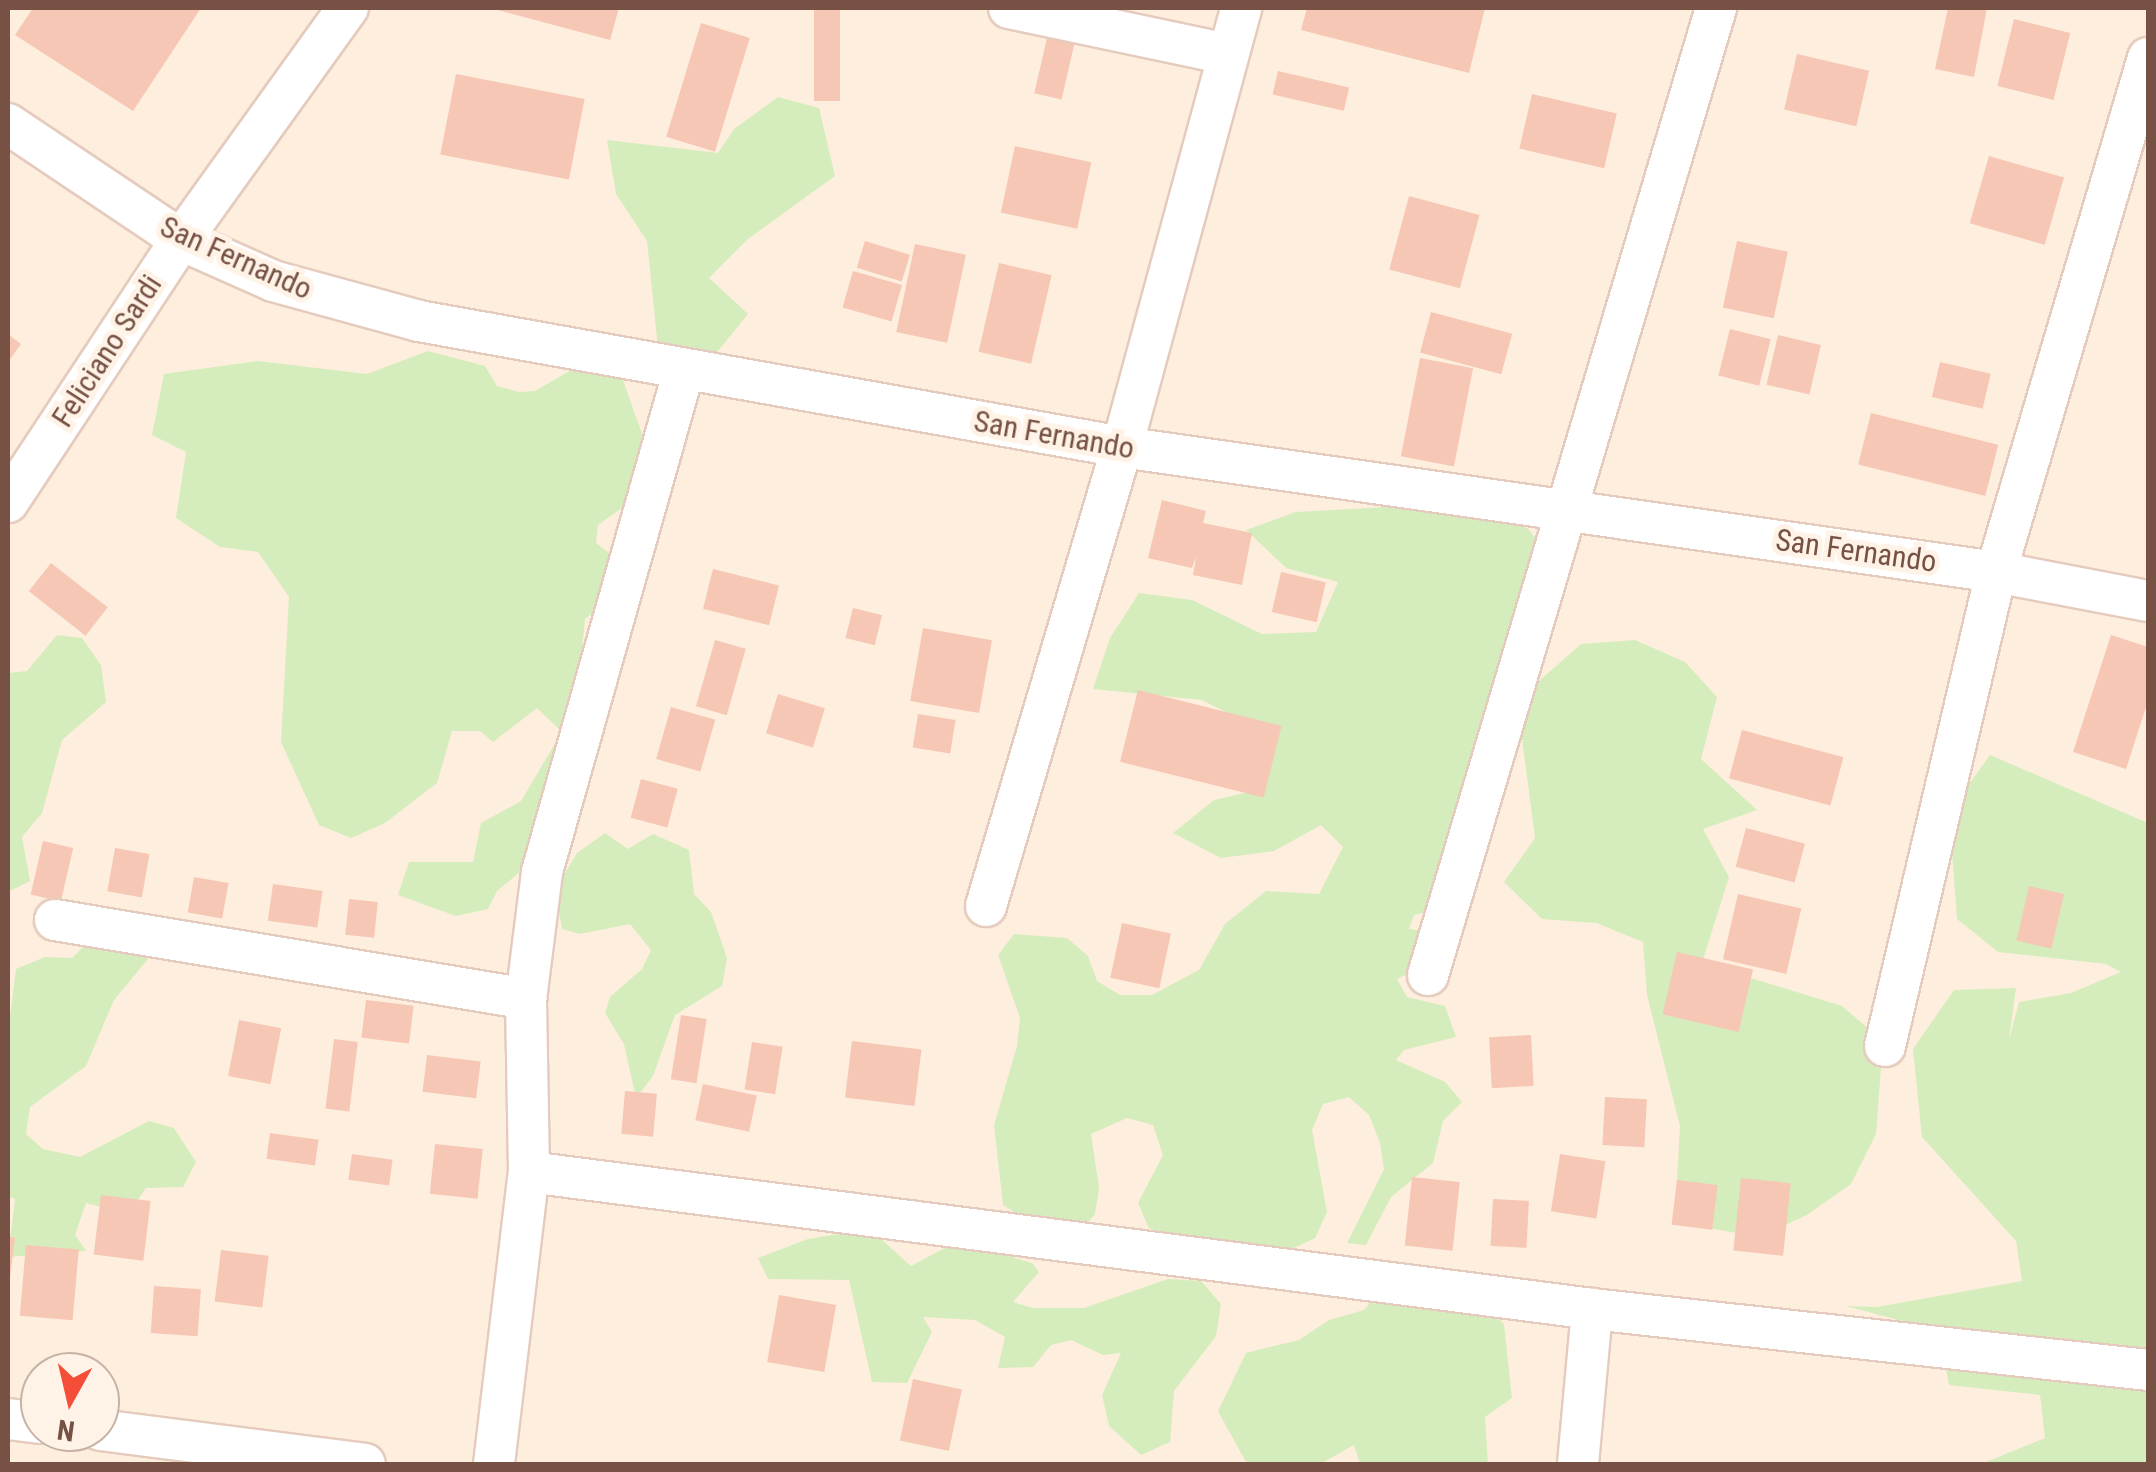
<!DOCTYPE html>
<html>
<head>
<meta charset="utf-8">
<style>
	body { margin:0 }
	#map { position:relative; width:2156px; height:1472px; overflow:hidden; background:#feeede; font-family:"Roboto Condensed",sans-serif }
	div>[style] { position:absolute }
	.green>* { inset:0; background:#d5edbc }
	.building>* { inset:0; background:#f6c7b4; transform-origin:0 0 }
	.roads { filter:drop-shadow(2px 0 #e5cbbd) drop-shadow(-2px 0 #e5cbbd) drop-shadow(0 2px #e5cbbd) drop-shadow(0 -2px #e5cbbd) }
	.minor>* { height:40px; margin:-20px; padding:0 20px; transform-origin:20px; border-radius:20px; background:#fff }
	span { translate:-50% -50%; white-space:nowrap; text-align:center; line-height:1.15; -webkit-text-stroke:10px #fff3e7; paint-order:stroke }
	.street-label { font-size:30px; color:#765144 }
	.frame { position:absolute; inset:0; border:10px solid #765144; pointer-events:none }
	.north { position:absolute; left:20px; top:1352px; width:100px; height:100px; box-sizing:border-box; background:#fff3e7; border:2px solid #c8b2a6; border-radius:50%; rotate:188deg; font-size:28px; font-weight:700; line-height:40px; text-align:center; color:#765144 }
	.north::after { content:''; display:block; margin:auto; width:35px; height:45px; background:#f44d38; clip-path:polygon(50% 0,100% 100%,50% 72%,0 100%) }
</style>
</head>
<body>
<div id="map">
	<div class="green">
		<div style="clip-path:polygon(778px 97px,819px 108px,835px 176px,748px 239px,709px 278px,748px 314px,714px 356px,658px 348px,647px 241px,616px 194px,607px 140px,718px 153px,734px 129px)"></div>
		<div style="clip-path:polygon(428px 351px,485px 366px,497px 386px,519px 392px,535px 391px,578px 366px,620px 372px,650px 456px,632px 501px,598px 525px,596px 543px,621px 562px,600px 607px,585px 619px,580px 668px,526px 867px,497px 891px,488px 909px,456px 916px,398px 895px,409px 862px,473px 862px,481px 823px,521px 801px,562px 732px,537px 708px,493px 742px,480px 731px,452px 731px,437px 783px,385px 823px,351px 838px,319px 825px,281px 742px,289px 597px,258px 552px,220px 547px,176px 518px,186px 452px,152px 435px,164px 374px,258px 361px,367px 374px)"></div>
		<div style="clip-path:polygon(1405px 506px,1485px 515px,1527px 528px,1538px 541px,1469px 902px,1414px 915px,1409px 929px,1424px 931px,1418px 969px,1397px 979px,1407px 997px,1445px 1006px,1456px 1037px,1404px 1050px,1396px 1060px,1445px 1082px,1462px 1102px,1443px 1121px,1433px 1163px,1391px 1197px,1366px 1245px,1347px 1243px,1384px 1169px,1380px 1143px,1369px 1115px,1349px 1097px,1323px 1104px,1312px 1130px,1327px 1212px,1315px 1238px,1283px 1253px,1175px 1240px,1149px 1228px,1138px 1203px,1163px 1155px,1153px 1125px,1127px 1118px,1091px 1134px,1099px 1188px,1095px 1214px,1078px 1235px,1027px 1220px,1003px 1205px,994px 1125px,1017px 1046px,1020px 1018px,998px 955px,1014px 934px,1067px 938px,1088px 956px,1097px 981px,1120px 995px,1152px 995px,1199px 970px,1225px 924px,1266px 891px,1319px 894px,1343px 847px,1321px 825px,1274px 851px,1221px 858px,1173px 833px,1214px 800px,1266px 788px,1272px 736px,1202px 700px,1093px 689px,1110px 638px,1139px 593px,1192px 600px,1262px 634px,1316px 632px,1338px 582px,1286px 568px,1246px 530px,1296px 512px)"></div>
		<div style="clip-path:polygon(57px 635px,82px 638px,101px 665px,106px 702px,62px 740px,42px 813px,22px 837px,30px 881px,8px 892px,8px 673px,27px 671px)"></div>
		<div style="clip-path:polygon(1635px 640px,1685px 662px,1717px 697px,1701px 759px,1757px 810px,1703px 829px,1729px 877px,1702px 963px,1842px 1006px,1883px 1041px,1876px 1134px,1851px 1184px,1807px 1215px,1759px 1237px,1703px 1227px,1677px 1180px,1680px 1126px,1647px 995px,1643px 942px,1596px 923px,1542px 919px,1504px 882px,1535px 838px,1521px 731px,1539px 681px,1581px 644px)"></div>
		<div style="clip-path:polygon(1990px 755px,2148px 823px,2148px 1464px,1981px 1464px,2045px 1438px,2040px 1395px,1949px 1385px,1939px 1331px,1846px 1306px,1877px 1307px,2022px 1281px,2016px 1241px,1922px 1137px,1913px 1049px,1954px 990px,2016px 988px,2009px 1040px,2019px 1002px,2071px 993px,2121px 972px,2106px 964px,1998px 952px,1957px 919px,1952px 851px,1959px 798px)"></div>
		<div style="clip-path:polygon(605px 833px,628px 849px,653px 834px,689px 850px,694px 894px,711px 912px,727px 958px,722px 986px,675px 1015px,653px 1076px,636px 1098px,624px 1044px,605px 1013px,610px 997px,642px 969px,651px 950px,630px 924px,580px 934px,562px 929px,558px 906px,562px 878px,577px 853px)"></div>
		<div style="clip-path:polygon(99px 931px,162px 942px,114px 1000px,86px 1066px,30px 1107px,26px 1134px,43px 1149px,80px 1157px,149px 1121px,174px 1128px,196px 1162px,183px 1187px,146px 1188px,128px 1214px,86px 1203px,75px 1235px,86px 1251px,8px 1257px,15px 1199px,8px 1196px,8px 1032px,16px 969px,45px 957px,72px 958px)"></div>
		<div style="clip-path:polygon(870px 1229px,911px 1266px,958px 1241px,1032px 1263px,1039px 1272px,1013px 1302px,1033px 1308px,1084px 1308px,1168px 1279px,1201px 1281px,1221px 1304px,1216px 1336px,1174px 1391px,1170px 1442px,1141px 1455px,1109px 1426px,1102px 1395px,1121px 1353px,1103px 1355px,1071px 1340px,1051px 1345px,1033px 1367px,998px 1368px,1005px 1337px,975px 1320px,923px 1317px,932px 1332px,907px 1383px,872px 1382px,849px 1280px,768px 1279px,758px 1258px,808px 1239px)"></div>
		<div style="clip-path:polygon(1374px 1298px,1487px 1301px,1504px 1325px,1512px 1398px,1485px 1417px,1488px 1464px,1360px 1464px,1354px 1445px,1320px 1464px,1247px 1464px,1218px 1411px,1246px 1353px,1299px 1340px,1329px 1320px,1364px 1310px)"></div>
	</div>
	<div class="building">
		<div style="clip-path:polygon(33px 8px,201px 8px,133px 111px,15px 35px)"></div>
		<div style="clip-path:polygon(490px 8px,619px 8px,610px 40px)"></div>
		<div style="left:814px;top:8px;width:26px;height:93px"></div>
		<div style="clip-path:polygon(1307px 8px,1485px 8px,1469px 73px,1301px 30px)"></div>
		<div style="clip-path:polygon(1948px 8px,1987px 8px,1974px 77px,1935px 69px)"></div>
		<div style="left:2014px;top:19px;width:58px;height:69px;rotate:14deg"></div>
		<div style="left:701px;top:23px;width:51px;height:119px;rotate:17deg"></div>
		<div style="left:1050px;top:25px;width:28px;height:70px;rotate:13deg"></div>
		<div style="left:1797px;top:54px;width:74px;height:57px;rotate:13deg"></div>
		<div style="left:1278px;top:71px;width:73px;height:24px;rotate:13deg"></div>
		<div style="left:456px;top:74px;width:131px;height:82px;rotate:11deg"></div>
		<div style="left:1532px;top:94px;width:87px;height:56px;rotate:13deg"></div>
		<div style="left:1015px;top:146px;width:78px;height:68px;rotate:12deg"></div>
		<div style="left:1989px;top:156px;width:78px;height:70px;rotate:16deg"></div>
		<div style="left:1409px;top:196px;width:73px;height:76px;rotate:15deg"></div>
		<div style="left:865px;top:241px;width:47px;height:28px;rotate:17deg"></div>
		<div style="left:1737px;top:241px;width:52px;height:68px;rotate:12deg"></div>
		<div style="left:915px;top:244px;width:52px;height:90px;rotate:12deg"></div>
		<div style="left:999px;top:263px;width:54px;height:91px;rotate:13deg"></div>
		<div style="left:853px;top:271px;width:51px;height:38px;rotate:16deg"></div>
		<div style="left:1431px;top:312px;width:84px;height:42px;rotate:15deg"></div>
		<div style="left:1730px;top:329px;width:42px;height:48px;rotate:14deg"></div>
		<div style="clip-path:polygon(8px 334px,21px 344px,8px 362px)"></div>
		<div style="left:1778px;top:335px;width:44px;height:51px;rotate:13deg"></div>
		<div style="left:1420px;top:358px;width:54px;height:100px;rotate:11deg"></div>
		<div style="left:1940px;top:362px;width:52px;height:36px;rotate:13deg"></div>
		<div style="left:1871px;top:413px;width:131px;height:53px;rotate:14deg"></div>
		<div style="clip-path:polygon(1162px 500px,1206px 511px,1203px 523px,1252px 533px,1242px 585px,1193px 575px,1196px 557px,1192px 568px,1148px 558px)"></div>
		<div style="left:51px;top:563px;width:72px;height:36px;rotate:38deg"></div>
		<div style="left:713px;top:569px;width:68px;height:41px;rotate:14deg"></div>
		<div style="left:1281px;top:572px;width:46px;height:41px;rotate:13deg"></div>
		<div style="left:853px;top:608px;width:30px;height:31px;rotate:14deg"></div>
		<div style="left:923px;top:628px;width:70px;height:74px;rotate:10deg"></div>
		<div style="clip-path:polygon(2111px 635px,2148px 647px,2148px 701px,2126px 769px,2073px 752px)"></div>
		<div style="left:715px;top:640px;width:32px;height:69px;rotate:16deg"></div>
		<div style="left:1138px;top:690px;width:148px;height:74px;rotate:14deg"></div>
		<div style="left:778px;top:694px;width:49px;height:41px;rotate:17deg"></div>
		<div style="left:671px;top:707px;width:46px;height:54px;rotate:16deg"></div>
		<div style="left:918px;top:714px;width:38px;height:34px;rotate:9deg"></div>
		<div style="left:1742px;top:730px;width:105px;height:50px;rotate:15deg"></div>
		<div style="left:641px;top:779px;width:38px;height:40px;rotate:15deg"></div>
		<div style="left:1746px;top:828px;width:61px;height:40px;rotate:15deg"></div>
		<div style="left:43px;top:841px;width:31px;height:55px;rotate:13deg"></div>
		<div style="left:115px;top:848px;width:35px;height:44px;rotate:10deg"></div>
		<div style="left:194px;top:877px;width:35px;height:36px;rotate:10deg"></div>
		<div style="left:273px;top:884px;width:50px;height:37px;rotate:8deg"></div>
		<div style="left:2029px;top:886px;width:36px;height:56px;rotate:13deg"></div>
		<div style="left:1738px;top:894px;width:65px;height:67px;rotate:13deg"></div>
		<div style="left:349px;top:899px;width:29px;height:36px;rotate:6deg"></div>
		<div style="left:1122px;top:923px;width:50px;height:56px;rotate:12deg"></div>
		<div style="left:1677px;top:952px;width:78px;height:64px;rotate:13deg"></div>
		<div style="left:366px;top:1000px;width:48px;height:38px;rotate:7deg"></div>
		<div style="left:681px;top:1015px;width:26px;height:65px;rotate:9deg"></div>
		<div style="left:239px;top:1020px;width:43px;height:57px;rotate:11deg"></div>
		<div style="left:1531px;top:1035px;width:51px;height:42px;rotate:87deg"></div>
		<div style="left:334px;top:1039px;width:24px;height:70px;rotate:7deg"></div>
		<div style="left:852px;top:1041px;width:70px;height:57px;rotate:7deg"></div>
		<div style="left:752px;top:1042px;width:31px;height:48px;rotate:9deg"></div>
		<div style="left:427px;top:1055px;width:54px;height:37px;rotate:7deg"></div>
		<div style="left:703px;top:1084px;width:55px;height:37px;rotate:12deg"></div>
		<div style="left:625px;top:1091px;width:32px;height:43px;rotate:5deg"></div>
		<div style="left:1605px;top:1097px;width:42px;height:48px;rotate:3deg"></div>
		<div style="left:270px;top:1133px;width:49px;height:26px;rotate:8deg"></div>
		<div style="left:435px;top:1144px;width:48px;height:50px;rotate:6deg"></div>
		<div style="left:352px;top:1154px;width:41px;height:26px;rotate:8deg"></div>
		<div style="left:1560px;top:1154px;width:46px;height:58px;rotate:9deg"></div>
		<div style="left:1412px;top:1177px;width:48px;height:69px;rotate:6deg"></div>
		<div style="left:1741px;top:1178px;width:50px;height:73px;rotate:6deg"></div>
		<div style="left:1677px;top:1180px;width:41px;height:45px;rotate:7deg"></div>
		<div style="left:101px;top:1195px;width:50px;height:60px;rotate:7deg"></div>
		<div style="left:1493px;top:1199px;width:36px;height:47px;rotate:3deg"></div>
		<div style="clip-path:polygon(8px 1236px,15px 1238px,10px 1278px,8px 1278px)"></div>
		<div style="left:26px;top:1245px;width:53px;height:71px;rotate:5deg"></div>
		<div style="left:221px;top:1250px;width:48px;height:52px;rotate:7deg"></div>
		<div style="left:154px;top:1286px;width:47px;height:47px;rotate:4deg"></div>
		<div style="left:779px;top:1295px;width:58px;height:68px;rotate:10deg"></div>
		<div style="left:913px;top:1379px;width:50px;height:63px;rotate:12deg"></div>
	</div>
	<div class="roads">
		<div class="minor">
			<div style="left:1009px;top:8px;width:223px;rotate:11.9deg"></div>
			<div style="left:8px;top:124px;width:208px;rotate:33.8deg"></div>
			<div style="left:181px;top:240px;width:101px;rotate:24deg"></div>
			<div style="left:273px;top:281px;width:151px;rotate:15.3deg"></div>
			<div style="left:419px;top:321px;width:714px;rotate:10.16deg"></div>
			<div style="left:1122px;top:447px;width:883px;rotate:8.14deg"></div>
			<div style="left:1996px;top:572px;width:155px;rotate:10.8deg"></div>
			<div style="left:8px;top:502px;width:314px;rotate:-56.6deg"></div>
			<div style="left:181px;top:240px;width:286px;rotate:-54.3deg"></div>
			<div style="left:986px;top:906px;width:479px;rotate:-73.5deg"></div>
			<div style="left:1122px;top:447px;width:455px;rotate:-74.8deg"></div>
			<div style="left:55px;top:920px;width:478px;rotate:9.5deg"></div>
			<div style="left:1428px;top:975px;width:1009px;rotate:-73.41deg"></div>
			<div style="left:1885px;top:1046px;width:487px;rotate:-76.8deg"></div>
			<div style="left:1996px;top:572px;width:536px;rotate:-73.53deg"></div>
			<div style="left:529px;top:1172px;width:1072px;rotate:7.34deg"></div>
			<div style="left:1592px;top:1309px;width:559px;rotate:6.26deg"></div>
			<div style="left:8px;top:1419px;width:32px;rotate:7deg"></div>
			<div style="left:100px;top:1430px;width:267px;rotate:7.3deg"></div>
			<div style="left:494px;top:1464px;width:294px;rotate:-83.2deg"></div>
			<div style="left:529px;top:1172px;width:173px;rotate:-91deg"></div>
			<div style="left:526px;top:999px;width:128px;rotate:-82.8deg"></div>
			<div style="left:542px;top:872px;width:522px;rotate:-74.21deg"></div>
			<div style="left:1578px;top:1464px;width:156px;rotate:-84.8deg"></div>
		</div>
	</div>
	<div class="street-label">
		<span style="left:236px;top:258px;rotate:24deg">San Fernando</span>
		<span style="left:107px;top:351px;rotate:-57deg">Feliciano Sardi</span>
		<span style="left:1054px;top:435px;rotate:10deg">San Fernando</span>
		<span style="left:1856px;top:551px;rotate:8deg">San Fernando</span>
	</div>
	<div class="frame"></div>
	<div class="north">N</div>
</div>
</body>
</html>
